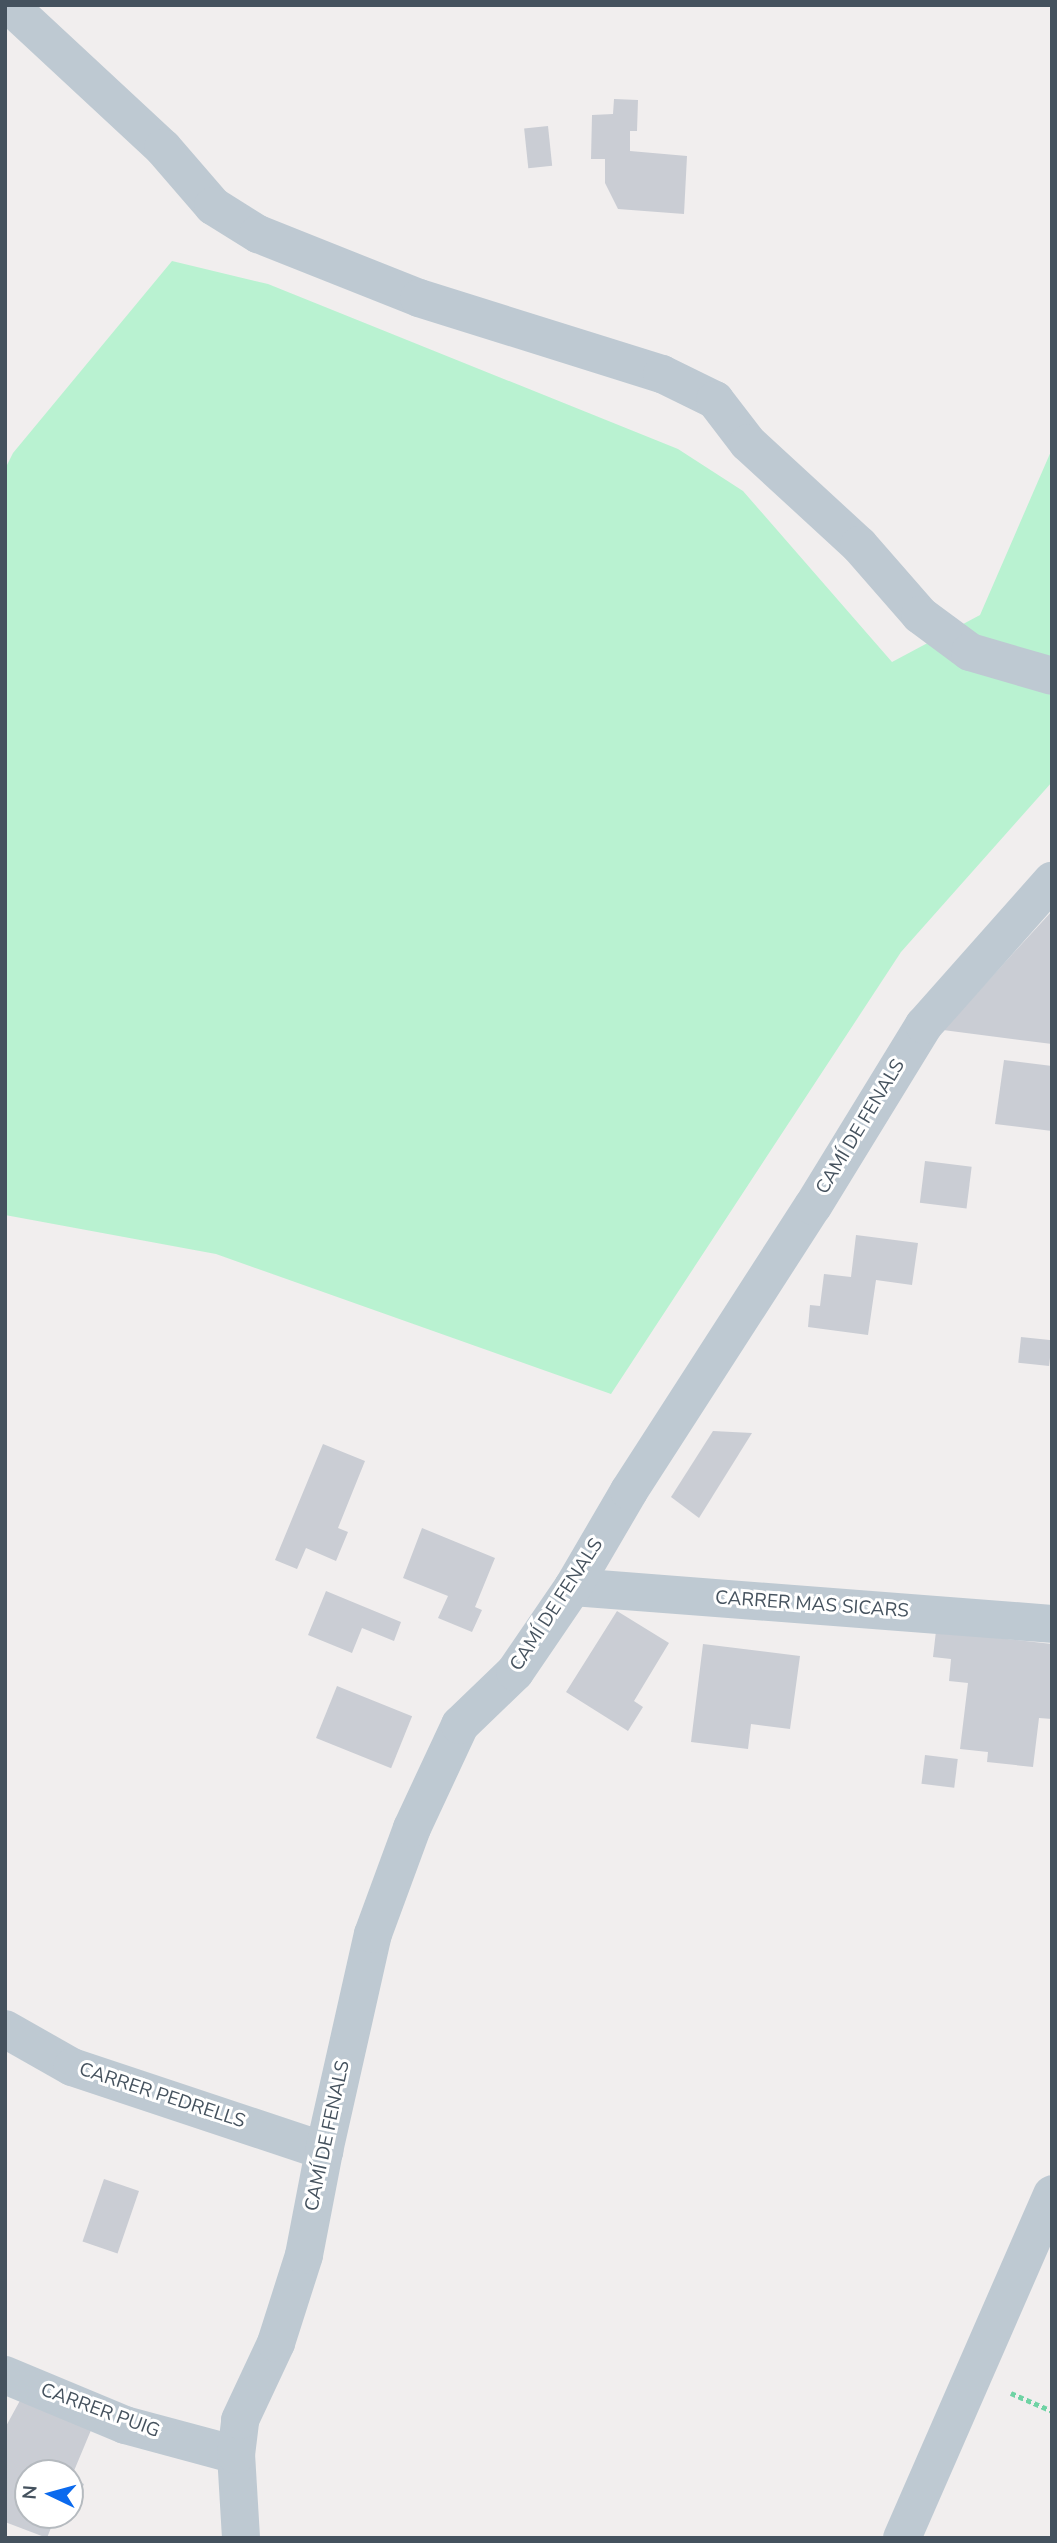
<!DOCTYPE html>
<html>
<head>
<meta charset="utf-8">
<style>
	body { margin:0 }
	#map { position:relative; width:1057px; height:2543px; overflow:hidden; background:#f1eeee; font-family:"Nunito Sans",sans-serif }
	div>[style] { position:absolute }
	.green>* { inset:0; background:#b9f2d1 }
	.building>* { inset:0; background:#cacdd4; transform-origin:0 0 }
	.path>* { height:4.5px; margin-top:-2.25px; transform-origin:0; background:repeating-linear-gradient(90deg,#6fd3a4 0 5px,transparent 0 8.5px) }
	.minor>* { height:38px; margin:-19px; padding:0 19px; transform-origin:19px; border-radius:19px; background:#bec9d2 }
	span { translate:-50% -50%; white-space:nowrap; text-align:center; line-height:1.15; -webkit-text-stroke:6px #fff; paint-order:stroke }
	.street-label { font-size:19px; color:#45525e }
	.frame { position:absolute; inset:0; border:7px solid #45525e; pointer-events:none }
	.north { position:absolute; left:14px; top:2459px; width:70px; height:70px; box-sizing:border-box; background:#fff; border:2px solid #b5babf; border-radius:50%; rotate:275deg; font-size:19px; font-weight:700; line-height:28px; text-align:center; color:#45525e }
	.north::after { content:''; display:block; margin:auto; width:24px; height:32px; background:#0b6aee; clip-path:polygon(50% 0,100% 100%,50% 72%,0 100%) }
</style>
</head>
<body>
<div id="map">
	<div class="green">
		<div style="clip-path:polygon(172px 261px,268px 284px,678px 449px,743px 491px,892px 662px,980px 615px,1052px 449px,1052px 782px,901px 952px,611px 1394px,216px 1254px,5px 1215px,5px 469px,13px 453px)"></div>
	</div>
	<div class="building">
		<div style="clip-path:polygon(614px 99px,638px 100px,637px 131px,630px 131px,630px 151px,687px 156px,684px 214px,618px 209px,605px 183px,605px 159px,591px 159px,592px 115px,613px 114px)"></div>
		<div style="left:548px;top:126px;width:40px;height:24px;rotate:84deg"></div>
		<div style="clip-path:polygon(1052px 911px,1052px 1044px,943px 1030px)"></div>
		<div style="clip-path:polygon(1004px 1060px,1052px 1066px,1052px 1131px,995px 1124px)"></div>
		<div style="left:925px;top:1161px;width:47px;height:42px;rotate:7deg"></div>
		<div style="clip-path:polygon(856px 1235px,918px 1243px,912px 1285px,876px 1280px,868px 1335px,808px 1327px,810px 1305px,820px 1306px,824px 1274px,851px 1277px)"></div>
		<div style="left:1021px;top:1337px;width:31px;height:26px;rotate:6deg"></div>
		<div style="clip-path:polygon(713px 1431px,752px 1433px,699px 1518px,671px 1497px)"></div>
		<div style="clip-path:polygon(323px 1444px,365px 1461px,338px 1528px,348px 1532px,336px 1561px,306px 1548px,297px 1569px,275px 1560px)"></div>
		<div style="clip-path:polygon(422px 1528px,495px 1558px,475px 1607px,482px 1610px,472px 1632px,438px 1618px,448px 1596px,403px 1578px)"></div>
		<div style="clip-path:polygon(326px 1591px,401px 1622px,394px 1641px,362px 1628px,352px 1653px,308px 1635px)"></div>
		<div style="clip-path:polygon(617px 1611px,669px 1643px,634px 1701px,643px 1707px,628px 1731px,566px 1692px)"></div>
		<div style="clip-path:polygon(936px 1631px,1052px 1644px,1052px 1719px,1039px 1718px,1033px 1767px,987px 1762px,988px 1752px,960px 1749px,968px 1683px,949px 1681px,951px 1659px,933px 1657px)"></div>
		<div style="clip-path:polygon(703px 1644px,800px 1656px,790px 1729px,751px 1724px,748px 1749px,691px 1742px)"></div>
		<div style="left:337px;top:1686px;width:81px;height:56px;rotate:22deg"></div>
		<div style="left:925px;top:1755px;width:33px;height:29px;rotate:7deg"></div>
		<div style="left:104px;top:2179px;width:37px;height:66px;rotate:19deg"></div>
		<div style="clip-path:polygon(23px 2395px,94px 2423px,71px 2478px,84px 2484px,70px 2519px,60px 2515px,70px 2515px,70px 2473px,28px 2473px,28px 2515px,56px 2515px,47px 2538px,5px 2522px,5px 2428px)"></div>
	</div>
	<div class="path">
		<div style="left:1011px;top:2393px;width:45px;rotate:23.7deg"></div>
	</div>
	<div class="minor">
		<div style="left:9px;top:5px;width:210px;rotate:42.9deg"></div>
		<div style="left:163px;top:148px;width:77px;rotate:49.2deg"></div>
		<div style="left:213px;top:206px;width:53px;rotate:31.9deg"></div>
		<div style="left:258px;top:234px;width:173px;rotate:21.7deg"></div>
		<div style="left:419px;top:298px;width:255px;rotate:17.4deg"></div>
		<div style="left:662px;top:374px;width:59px;rotate:26.1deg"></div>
		<div style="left:715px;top:400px;width:54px;rotate:52.5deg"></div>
		<div style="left:748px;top:443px;width:151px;rotate:42.6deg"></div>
		<div style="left:859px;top:545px;width:93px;rotate:48.9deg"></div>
		<div style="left:920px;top:615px;width:62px;rotate:36.5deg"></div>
		<div style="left:970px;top:652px;width:85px;rotate:16.3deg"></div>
		<div style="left:573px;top:1587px;width:480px;rotate:4.4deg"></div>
		<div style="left:5px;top:2029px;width:77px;rotate:29.6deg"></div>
		<div style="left:72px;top:2067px;width:266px;rotate:18.4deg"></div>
		<div style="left:5px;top:2375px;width:130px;rotate:22.6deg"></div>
		<div style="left:125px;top:2425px;width:115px;rotate:15.1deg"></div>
		<div style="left:241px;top:2538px;width:83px;rotate:-93.4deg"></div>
		<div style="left:236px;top:2455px;width:35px;rotate:-83deg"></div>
		<div style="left:240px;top:2420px;width:85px;rotate:-64.9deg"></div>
		<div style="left:276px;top:2343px;width:92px;rotate:-72.3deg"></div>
		<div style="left:304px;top:2255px;width:106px;rotate:-79.1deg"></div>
		<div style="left:324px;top:2151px;width:222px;rotate:-77.3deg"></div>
		<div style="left:373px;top:1934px;width:113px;rotate:-69.8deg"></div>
		<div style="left:412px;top:1828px;width:114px;rotate:-65deg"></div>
		<div style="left:460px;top:1725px;width:76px;rotate:-43.9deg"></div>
		<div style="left:515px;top:1672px;width:103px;rotate:-55.7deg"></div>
		<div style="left:573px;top:1587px;width:111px;rotate:-59.7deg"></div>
		<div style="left:629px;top:1491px;width:339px;rotate:-57.2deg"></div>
		<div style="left:813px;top:1206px;width:212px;rotate:-58.5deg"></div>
		<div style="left:924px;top:1025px;width:193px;rotate:-48.4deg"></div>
		<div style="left:902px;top:2538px;width:375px;rotate:-66.4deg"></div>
	</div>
	<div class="street-label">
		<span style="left:861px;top:1127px;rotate:-59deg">CAMÍ DE FENALS</span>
		<span style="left:557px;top:1605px;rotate:-57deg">CAMÍ DE FENALS</span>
		<span style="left:812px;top:1605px;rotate:4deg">CARRER MAS SICARS</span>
		<span style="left:162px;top:2096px;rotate:18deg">CARRER PEDRELLS</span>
		<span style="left:328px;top:2136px;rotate:-78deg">CAMÍ DE FENALS</span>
		<span style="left:100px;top:2411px;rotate:20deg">CARRER PUIG</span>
	</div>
	<div class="frame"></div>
	<div class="north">N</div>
</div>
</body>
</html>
